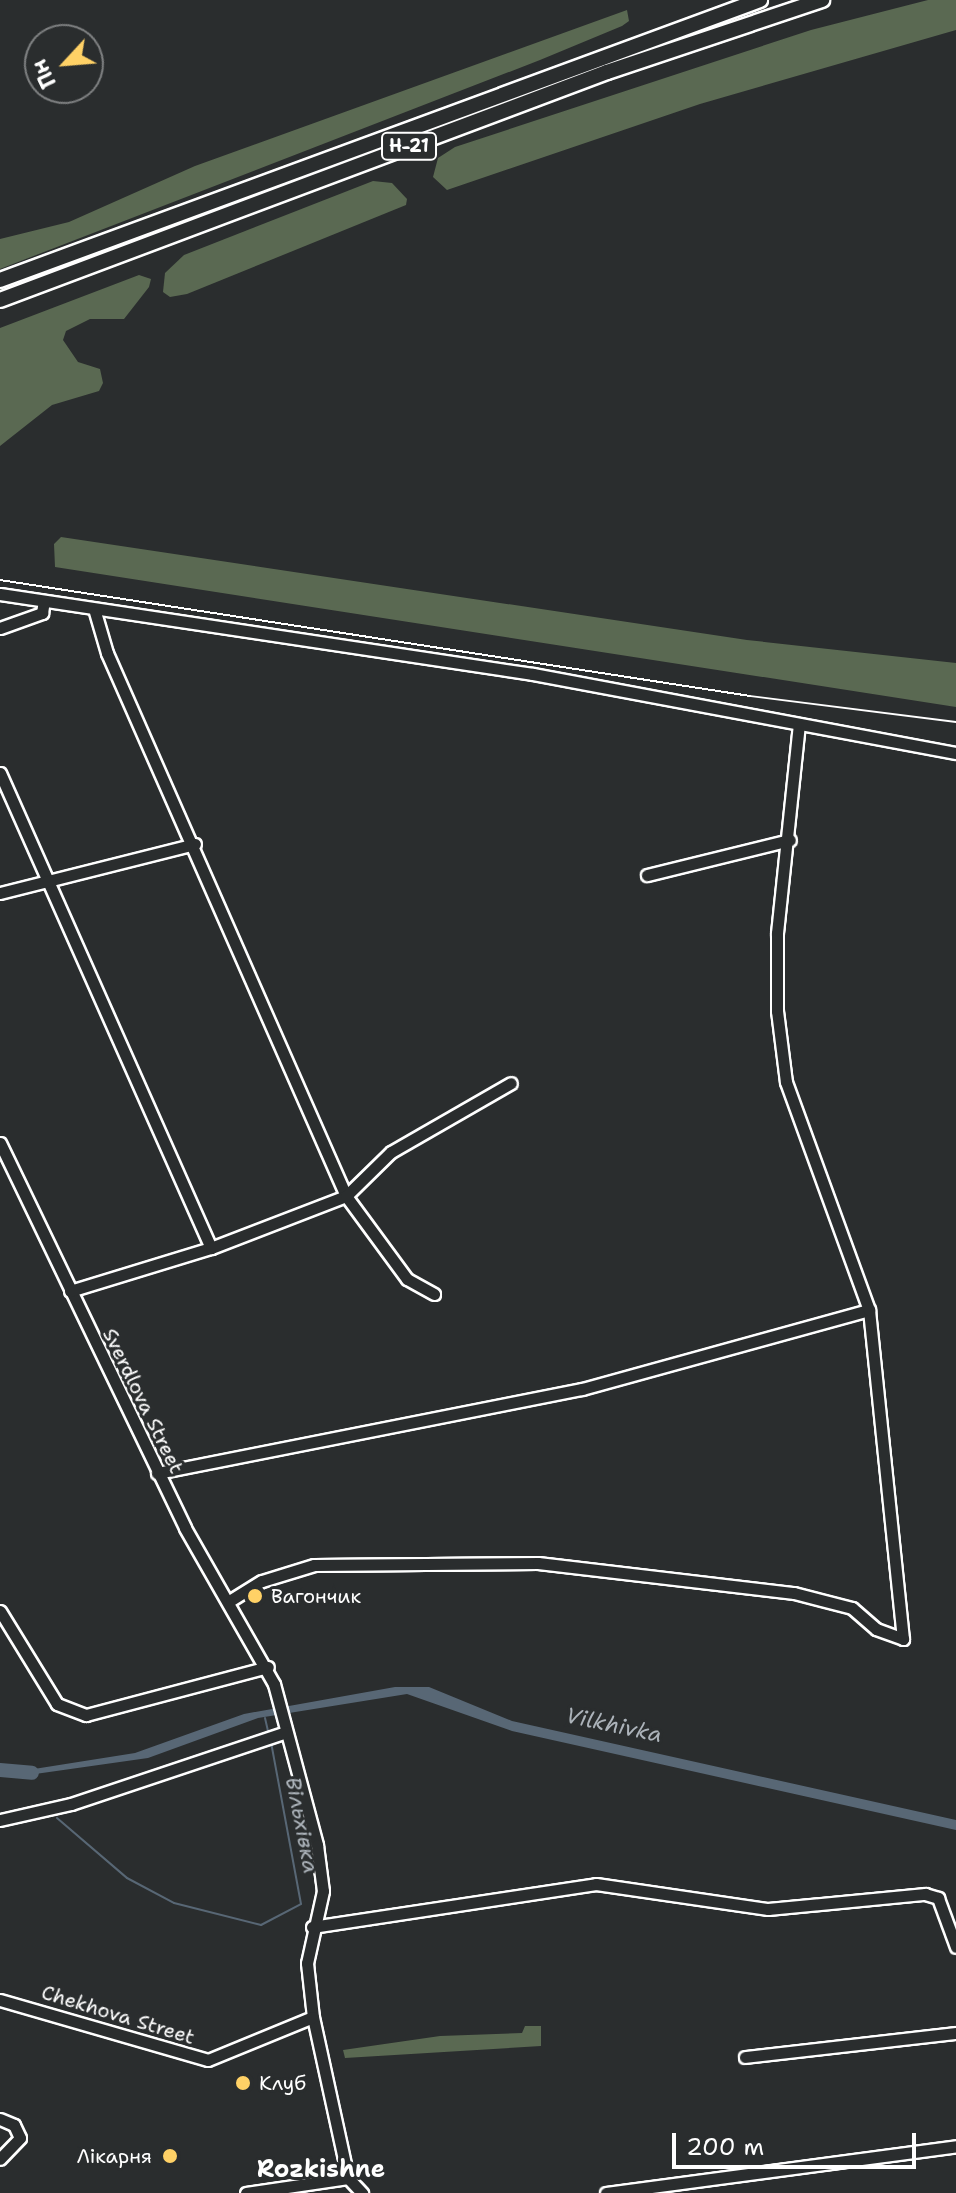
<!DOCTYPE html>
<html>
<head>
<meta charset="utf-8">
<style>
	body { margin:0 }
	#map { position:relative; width:956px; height:2193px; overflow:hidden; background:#2a2d2e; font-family:"Shantell Sans",sans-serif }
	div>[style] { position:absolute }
	.green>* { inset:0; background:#5a6952 }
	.water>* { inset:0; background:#586775 }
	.stream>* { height:2px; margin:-1px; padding:0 1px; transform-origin:1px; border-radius:1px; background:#586775 }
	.river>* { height:14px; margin:-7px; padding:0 7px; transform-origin:7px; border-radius:7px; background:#586775 }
	.roads { filter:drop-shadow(2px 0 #fff) drop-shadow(-2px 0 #fff) drop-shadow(0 2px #fff) drop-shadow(0 -2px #fff) }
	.minor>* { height:11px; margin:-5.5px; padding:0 5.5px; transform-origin:5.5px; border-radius:5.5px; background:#2a2d2e }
	.major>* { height:14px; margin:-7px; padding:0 7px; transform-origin:7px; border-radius:7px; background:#2a2d2e }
	.rail>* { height:2px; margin:-1px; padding:0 1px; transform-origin:1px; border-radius:1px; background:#fff }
	.dots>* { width:22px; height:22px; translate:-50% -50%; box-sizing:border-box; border:4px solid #2a2d2e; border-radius:50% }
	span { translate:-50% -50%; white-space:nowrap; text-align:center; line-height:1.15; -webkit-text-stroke:6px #2a2d2e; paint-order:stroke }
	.shield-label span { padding:2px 6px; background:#2a2d2e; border:2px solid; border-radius:6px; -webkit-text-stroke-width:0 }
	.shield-label { font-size:18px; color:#fff; font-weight:700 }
	.street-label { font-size:20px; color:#fff }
	.poi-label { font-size:20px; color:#fff }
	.left { translate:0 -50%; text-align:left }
	.right { translate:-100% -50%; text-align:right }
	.water-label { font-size:22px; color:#acb3ba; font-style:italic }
	.quarter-label { font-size:24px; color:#fff; font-weight:700 }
	.north { position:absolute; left:24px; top:24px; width:80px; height:80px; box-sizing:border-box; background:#2a2d2e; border:2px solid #7f8182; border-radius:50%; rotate:244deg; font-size:22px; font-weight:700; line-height:32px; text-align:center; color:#fff }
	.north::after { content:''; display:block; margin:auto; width:28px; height:36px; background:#ffd166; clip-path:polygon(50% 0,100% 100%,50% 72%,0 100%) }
	.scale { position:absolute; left:672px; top:2133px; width:244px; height:36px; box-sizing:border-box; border:4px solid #fff; border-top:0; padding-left:10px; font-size:24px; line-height:28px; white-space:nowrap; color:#fff; -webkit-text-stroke:6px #2a2d2e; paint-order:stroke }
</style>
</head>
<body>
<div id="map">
	<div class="green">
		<div style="clip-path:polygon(928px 0,956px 0,956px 30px,700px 104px,447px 190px,433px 177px,438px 158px,455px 147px,811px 30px)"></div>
		<div style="clip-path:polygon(627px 10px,629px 21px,622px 26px,540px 60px,0 269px,0 239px,69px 222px,195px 166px)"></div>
		<div style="clip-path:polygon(330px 165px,327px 170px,0 292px,0 287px)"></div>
		<div style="clip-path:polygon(373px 181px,392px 183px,407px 199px,406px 205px,187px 294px,170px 297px,163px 292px,165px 273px,184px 255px)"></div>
		<div style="clip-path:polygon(139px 275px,151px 279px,149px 287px,124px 319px,90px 319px,66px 331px,63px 340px,78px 362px,100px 369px,103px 383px,99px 391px,52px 405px,0 446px,0 328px)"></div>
		<div style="clip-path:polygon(61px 537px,747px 640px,956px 663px,956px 707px,55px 567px,54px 544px)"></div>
		<div style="clip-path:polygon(525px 2026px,541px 2026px,541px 2046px,345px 2058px,343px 2050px,440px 2036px,522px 2033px)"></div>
	</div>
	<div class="water">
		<div style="clip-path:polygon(395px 1687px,429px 1687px,512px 1721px,956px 1820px,956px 1830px,512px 1731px,407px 1694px,258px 1718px,148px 1758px,14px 1777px,15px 1772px,135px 1753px,244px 1714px)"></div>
	</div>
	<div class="stream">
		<div style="left:265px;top:1718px;width:13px;rotate:77deg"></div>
		<div style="left:57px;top:1818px;width:92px;rotate:40.6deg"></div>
		<div style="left:127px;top:1878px;width:53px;rotate:28deg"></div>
		<div style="left:174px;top:1903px;width:90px;rotate:14.2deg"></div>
		<div style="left:261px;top:1925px;width:45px;rotate:-27.7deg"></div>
		<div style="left:301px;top:1904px;width:165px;rotate:-100.5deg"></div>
	</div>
	<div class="river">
		<div style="left:0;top:1770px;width:32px;rotate:5deg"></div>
	</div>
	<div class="roads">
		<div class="minor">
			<div style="left:0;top:594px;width:539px;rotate:8.54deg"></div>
			<div style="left:533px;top:674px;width:430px;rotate:10.6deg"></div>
			<div style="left:95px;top:612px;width:43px;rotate:73.7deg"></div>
			<div style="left:107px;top:653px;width:593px;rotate:66.24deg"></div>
			<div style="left:346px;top:1196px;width:103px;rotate:53.7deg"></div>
			<div style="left:407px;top:1279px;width:31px;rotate:29deg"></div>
			<div style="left:0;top:628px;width:45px;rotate:-19.7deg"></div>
			<div style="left:42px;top:613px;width:12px;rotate:-81deg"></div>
			<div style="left:0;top:773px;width:520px;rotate:66.05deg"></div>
			<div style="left:647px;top:875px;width:147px;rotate:-13.8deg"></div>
			<div style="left:0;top:893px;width:201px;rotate:-14.1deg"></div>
			<div style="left:0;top:1143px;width:427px;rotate:64.3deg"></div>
			<div style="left:185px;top:1528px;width:180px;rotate:60.3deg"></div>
			<div style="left:274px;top:1684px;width:167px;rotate:75deg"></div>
			<div style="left:317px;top:1845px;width:46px;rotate:82.6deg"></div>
			<div style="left:323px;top:1891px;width:74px;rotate:102.5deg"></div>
			<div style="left:307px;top:1963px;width:54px;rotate:83.7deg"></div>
			<div style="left:313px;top:2017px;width:165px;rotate:77.7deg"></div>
			<div style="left:348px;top:2178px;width:21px;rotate:47deg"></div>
			<div style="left:70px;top:1291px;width:147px;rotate:-17deg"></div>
			<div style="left:211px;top:1248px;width:145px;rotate:-21.1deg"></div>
			<div style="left:346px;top:1196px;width:63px;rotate:-44.4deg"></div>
			<div style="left:391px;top:1152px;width:138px;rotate:-29.9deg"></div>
			<div style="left:157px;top:1473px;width:433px;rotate:-11.2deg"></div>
			<div style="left:582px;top:1389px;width:298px;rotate:-15.4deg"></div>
			<div style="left:231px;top:1600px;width:36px;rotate:-32deg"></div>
			<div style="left:262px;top:1581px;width:54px;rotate:-17.1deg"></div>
			<div style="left:314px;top:1565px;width:224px;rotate:-0.5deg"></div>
			<div style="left:538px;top:1563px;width:258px;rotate:6.7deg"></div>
			<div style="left:794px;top:1593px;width:60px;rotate:14.5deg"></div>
			<div style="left:852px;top:1608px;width:32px;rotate:41deg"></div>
			<div style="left:876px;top:1629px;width:29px;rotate:20deg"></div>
			<div style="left:903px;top:1639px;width:331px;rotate:-95.9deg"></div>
			<div style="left:869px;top:1310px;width:243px;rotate:-110deg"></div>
			<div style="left:786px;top:1082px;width:72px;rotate:-97.2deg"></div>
			<div style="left:777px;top:1011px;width:78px;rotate:-90deg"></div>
			<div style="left:777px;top:933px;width:210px;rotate:-84deg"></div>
			<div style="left:0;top:1611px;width:109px;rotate:58.5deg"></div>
			<div style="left:57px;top:1704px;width:31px;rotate:21deg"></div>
			<div style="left:86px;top:1715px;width:188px;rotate:-14.8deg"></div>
			<div style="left:0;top:1820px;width:73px;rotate:-12.7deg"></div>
			<div style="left:71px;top:1804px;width:227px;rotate:-18.5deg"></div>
			<div style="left:312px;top:1927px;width:287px;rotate:-8.6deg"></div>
			<div style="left:596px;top:1884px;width:174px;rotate:8.3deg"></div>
			<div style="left:768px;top:1909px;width:158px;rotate:-5.5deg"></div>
			<div style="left:925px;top:1894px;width:14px;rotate:17deg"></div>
			<div style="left:938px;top:1898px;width:52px;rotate:69.8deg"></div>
			<div style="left:0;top:2000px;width:216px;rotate:16.1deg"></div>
			<div style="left:208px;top:2060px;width:113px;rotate:-22.3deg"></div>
			<div style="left:745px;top:2057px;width:212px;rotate:-6.5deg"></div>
			<div style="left:0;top:2119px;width:15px;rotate:23deg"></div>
			<div style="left:14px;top:2125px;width:14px;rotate:65deg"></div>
			<div style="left:20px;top:2138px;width:29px;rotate:134deg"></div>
			<div style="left:246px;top:2193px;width:103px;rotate:-8.4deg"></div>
			<div style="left:606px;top:2193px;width:353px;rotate:-7.6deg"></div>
		</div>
		<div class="major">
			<div style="left:0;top:280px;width:810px;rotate:-20.22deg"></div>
			<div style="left:0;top:300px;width:648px;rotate:-20.59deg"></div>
			<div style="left:607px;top:72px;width:227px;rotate:-18.5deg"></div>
		</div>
	</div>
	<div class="rail">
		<div style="left:0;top:580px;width:759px;rotate:8.79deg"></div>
		<div style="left:750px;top:696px;width:208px;rotate:7.2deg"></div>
	</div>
	<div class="dots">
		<div style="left:255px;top:1596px;background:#ffd166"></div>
		<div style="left:243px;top:2083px;background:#ffd166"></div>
		<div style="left:170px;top:2156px;background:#ffd166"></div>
	</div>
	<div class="shield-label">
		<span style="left:409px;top:146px">Н-21</span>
	</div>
	<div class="street-label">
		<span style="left:143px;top:1401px;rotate:64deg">Sverdlova Street</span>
		<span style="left:118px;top:2015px;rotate:17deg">Chekhova Street</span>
	</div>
	<div class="poi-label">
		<span class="left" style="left:271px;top:1596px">Вагончик</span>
		<span class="left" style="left:259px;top:2083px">Клуб</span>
		<span class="right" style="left:152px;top:2156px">Лікарня</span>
	</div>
	<div class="water-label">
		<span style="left:614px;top:1725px;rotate:12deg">Vilkhivka</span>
		<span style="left:302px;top:1825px;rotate:79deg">Вільхівка</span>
	</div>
	<div class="quarter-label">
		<span style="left:321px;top:2170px">Rozkishne</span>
	</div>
	<div class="north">Пн</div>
	<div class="scale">200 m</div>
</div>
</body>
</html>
